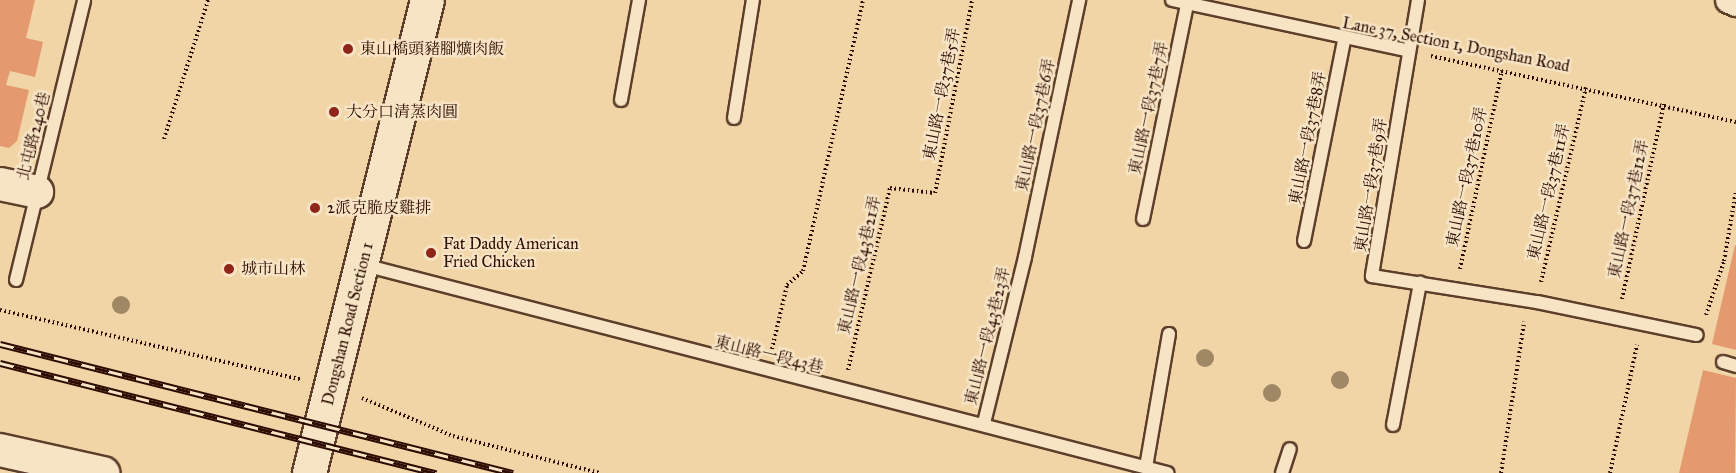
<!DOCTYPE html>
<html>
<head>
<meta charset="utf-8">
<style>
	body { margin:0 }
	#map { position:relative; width:1736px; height:473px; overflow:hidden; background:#f1d5a6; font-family:"IM FELL Great Primer","Noto Serif TC",serif }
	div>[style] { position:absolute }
	.building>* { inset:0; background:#e49a6e }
	.path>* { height:4px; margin-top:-2px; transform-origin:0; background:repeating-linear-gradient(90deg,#2c0c01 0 1.5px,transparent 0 4.5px) }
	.roads { filter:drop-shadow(2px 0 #5d3e2a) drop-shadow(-2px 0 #5d3e2a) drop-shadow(0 2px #5d3e2a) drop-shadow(0 -2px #5d3e2a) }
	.service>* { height:12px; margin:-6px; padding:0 6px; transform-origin:6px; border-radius:6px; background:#f6e4c5 }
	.minor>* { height:26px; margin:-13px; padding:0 13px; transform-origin:13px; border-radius:13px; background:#f6e4c5 }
	.tertiary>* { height:32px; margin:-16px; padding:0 16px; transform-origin:16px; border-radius:16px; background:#f6e4c5 }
	.secondary>* { height:33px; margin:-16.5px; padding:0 16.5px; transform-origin:16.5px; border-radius:16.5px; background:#f6e4c5 }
	.rail>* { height:7px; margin-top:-3.5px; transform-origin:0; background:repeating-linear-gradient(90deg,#f6e4c5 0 14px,#2c0c01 0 28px); box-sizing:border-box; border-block:2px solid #2c0c01 }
	.trees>* { width:18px; height:18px; margin:-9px; border-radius:50%; background:#a18864 }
	.dots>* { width:16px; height:16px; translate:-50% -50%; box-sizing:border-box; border:3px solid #f6e4c5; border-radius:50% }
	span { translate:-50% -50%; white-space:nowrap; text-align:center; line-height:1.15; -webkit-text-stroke:5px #f6e4c5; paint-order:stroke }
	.street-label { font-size:16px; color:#2c0c01 }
	.poi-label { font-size:16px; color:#2c0c01 }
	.left { translate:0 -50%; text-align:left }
</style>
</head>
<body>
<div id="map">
	<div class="building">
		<div style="clip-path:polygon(0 0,35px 0,26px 38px,43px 42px,35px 77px,10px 71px,6px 85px,29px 90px,17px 141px,9px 148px,0 146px)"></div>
		<div style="clip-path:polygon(1735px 245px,1736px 246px,1736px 350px,1712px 344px)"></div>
		<div style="clip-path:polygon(1703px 370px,1736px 378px,1735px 473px,1679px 473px)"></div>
	</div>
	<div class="path">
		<div style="left:1431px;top:56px;width:312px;rotate:12.2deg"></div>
		<div style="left:164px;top:139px;width:146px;rotate:-72.4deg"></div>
		<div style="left:1460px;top:269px;width:203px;rotate:-78.1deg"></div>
		<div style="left:1541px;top:282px;width:200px;rotate:-77deg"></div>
		<div style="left:1622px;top:299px;width:200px;rotate:-77.9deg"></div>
		<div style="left:0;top:310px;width:308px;rotate:13deg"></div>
		<div style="left:1706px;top:315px;width:57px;rotate:-71.6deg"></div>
		<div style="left:1724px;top:261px;width:71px;rotate:-80.3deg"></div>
		<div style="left:772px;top:349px;width:66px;rotate:-76.8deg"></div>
		<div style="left:787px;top:285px;width:21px;rotate:-41deg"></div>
		<div style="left:803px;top:271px;width:278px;rotate:-77.5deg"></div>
		<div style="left:848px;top:370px;width:187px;rotate:-77deg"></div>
		<div style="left:890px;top:188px;width:45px;rotate:6.3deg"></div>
		<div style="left:935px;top:193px;width:197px;rotate:-79.1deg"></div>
		<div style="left:362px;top:398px;width:99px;rotate:22.7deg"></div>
		<div style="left:453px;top:436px;width:151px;rotate:14.2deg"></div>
		<div style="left:1501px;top:473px;width:153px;rotate:-81.3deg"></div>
		<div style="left:1610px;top:473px;width:131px;rotate:-78.1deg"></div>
	</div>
	<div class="roads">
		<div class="service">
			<div style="left:1172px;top:0;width:242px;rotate:12.1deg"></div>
			<div style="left:1418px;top:0;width:280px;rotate:99.5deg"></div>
			<div style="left:1372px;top:276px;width:167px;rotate:9deg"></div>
			<div style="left:1537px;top:302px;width:163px;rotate:11.7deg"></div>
			<div style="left:621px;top:100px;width:102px;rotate:-79.8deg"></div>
			<div style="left:734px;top:118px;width:120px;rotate:-80.9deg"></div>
			<div style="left:1143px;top:219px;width:219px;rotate:-78.4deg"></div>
			<div style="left:1304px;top:241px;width:205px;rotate:-78.7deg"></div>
			<div style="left:364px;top:265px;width:830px;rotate:14.52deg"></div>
			<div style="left:16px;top:280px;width:288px;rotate:-76.3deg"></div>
			<div style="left:1723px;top:362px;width:14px;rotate:17deg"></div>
			<div style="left:984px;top:423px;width:171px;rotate:-76.1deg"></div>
			<div style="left:1025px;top:257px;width:263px;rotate:-78.1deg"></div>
			<div style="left:1393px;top:425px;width:145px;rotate:-79.2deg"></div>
			<div style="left:1146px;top:467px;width:135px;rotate:-80.2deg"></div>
			<div style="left:1282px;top:473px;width:25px;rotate:-72deg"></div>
		</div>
		<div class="minor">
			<div style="left:1729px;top:0;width:8px;rotate:23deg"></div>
		</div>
		<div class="tertiary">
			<div style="left:0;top:184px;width:38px;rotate:12deg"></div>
			<div style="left:0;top:450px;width:106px;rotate:12.6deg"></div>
		</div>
		<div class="secondary">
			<div style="left:309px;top:473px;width:487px;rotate:-76deg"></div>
		</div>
	</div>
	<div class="rail">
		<div style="left:0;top:344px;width:529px;rotate:14.12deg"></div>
		<div style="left:0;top:363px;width:450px;rotate:14.2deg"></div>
	</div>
	<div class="trees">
		<div style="left:121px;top:305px"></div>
		<div style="left:1205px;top:358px"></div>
		<div style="left:1340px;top:380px"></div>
		<div style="left:1272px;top:393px"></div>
	</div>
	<div class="dots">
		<div style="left:348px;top:49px;background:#8f2418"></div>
		<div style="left:334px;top:112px;background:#8f2418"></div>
		<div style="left:315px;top:208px;background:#8f2418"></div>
		<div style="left:431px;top:253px;background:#8f2418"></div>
		<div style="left:229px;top:269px;background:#8f2418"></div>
	</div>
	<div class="street-label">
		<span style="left:1456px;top:45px;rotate:11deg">Lane 37, Section 1, Dongshan Road</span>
		<span style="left:942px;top:94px;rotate:-79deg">東山路一段37巷5弄</span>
		<span style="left:1149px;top:108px;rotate:-78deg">東山路一段37巷7弄</span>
		<span style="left:1036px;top:125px;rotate:-78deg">東山路一段37巷6弄</span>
		<span style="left:34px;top:136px;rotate:-76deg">北屯路240巷</span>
		<span style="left:1308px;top:138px;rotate:-79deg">東山路一段37巷8弄</span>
		<span style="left:1467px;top:177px;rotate:-78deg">東山路一段37巷10弄</span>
		<span style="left:1371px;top:185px;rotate:-81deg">東山路一段37巷9弄</span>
		<span style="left:1549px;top:192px;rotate:-77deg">東山路一段37巷11弄</span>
		<span style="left:1629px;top:209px;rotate:-78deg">東山路一段37巷12弄</span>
		<span style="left:860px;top:265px;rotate:-77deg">東山路一段43巷21弄</span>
		<span style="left:348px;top:324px;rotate:-76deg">Dongshan Road Section 1</span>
		<span style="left:988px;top:336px;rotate:-76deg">東山路一段43巷23弄</span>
		<span style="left:769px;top:355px;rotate:14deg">東山路一段43巷</span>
	</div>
	<div class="poi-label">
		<span class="left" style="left:360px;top:49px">東山橋頭豬腳爌肉飯</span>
		<span class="left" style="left:346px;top:112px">大分口清蒸肉圓</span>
		<span class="left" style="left:327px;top:208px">2派克脆皮雞排</span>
		<span class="left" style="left:443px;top:253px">Fat Daddy American<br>Fried Chicken</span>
		<span class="left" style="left:241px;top:269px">城市山林</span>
	</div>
</div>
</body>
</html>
